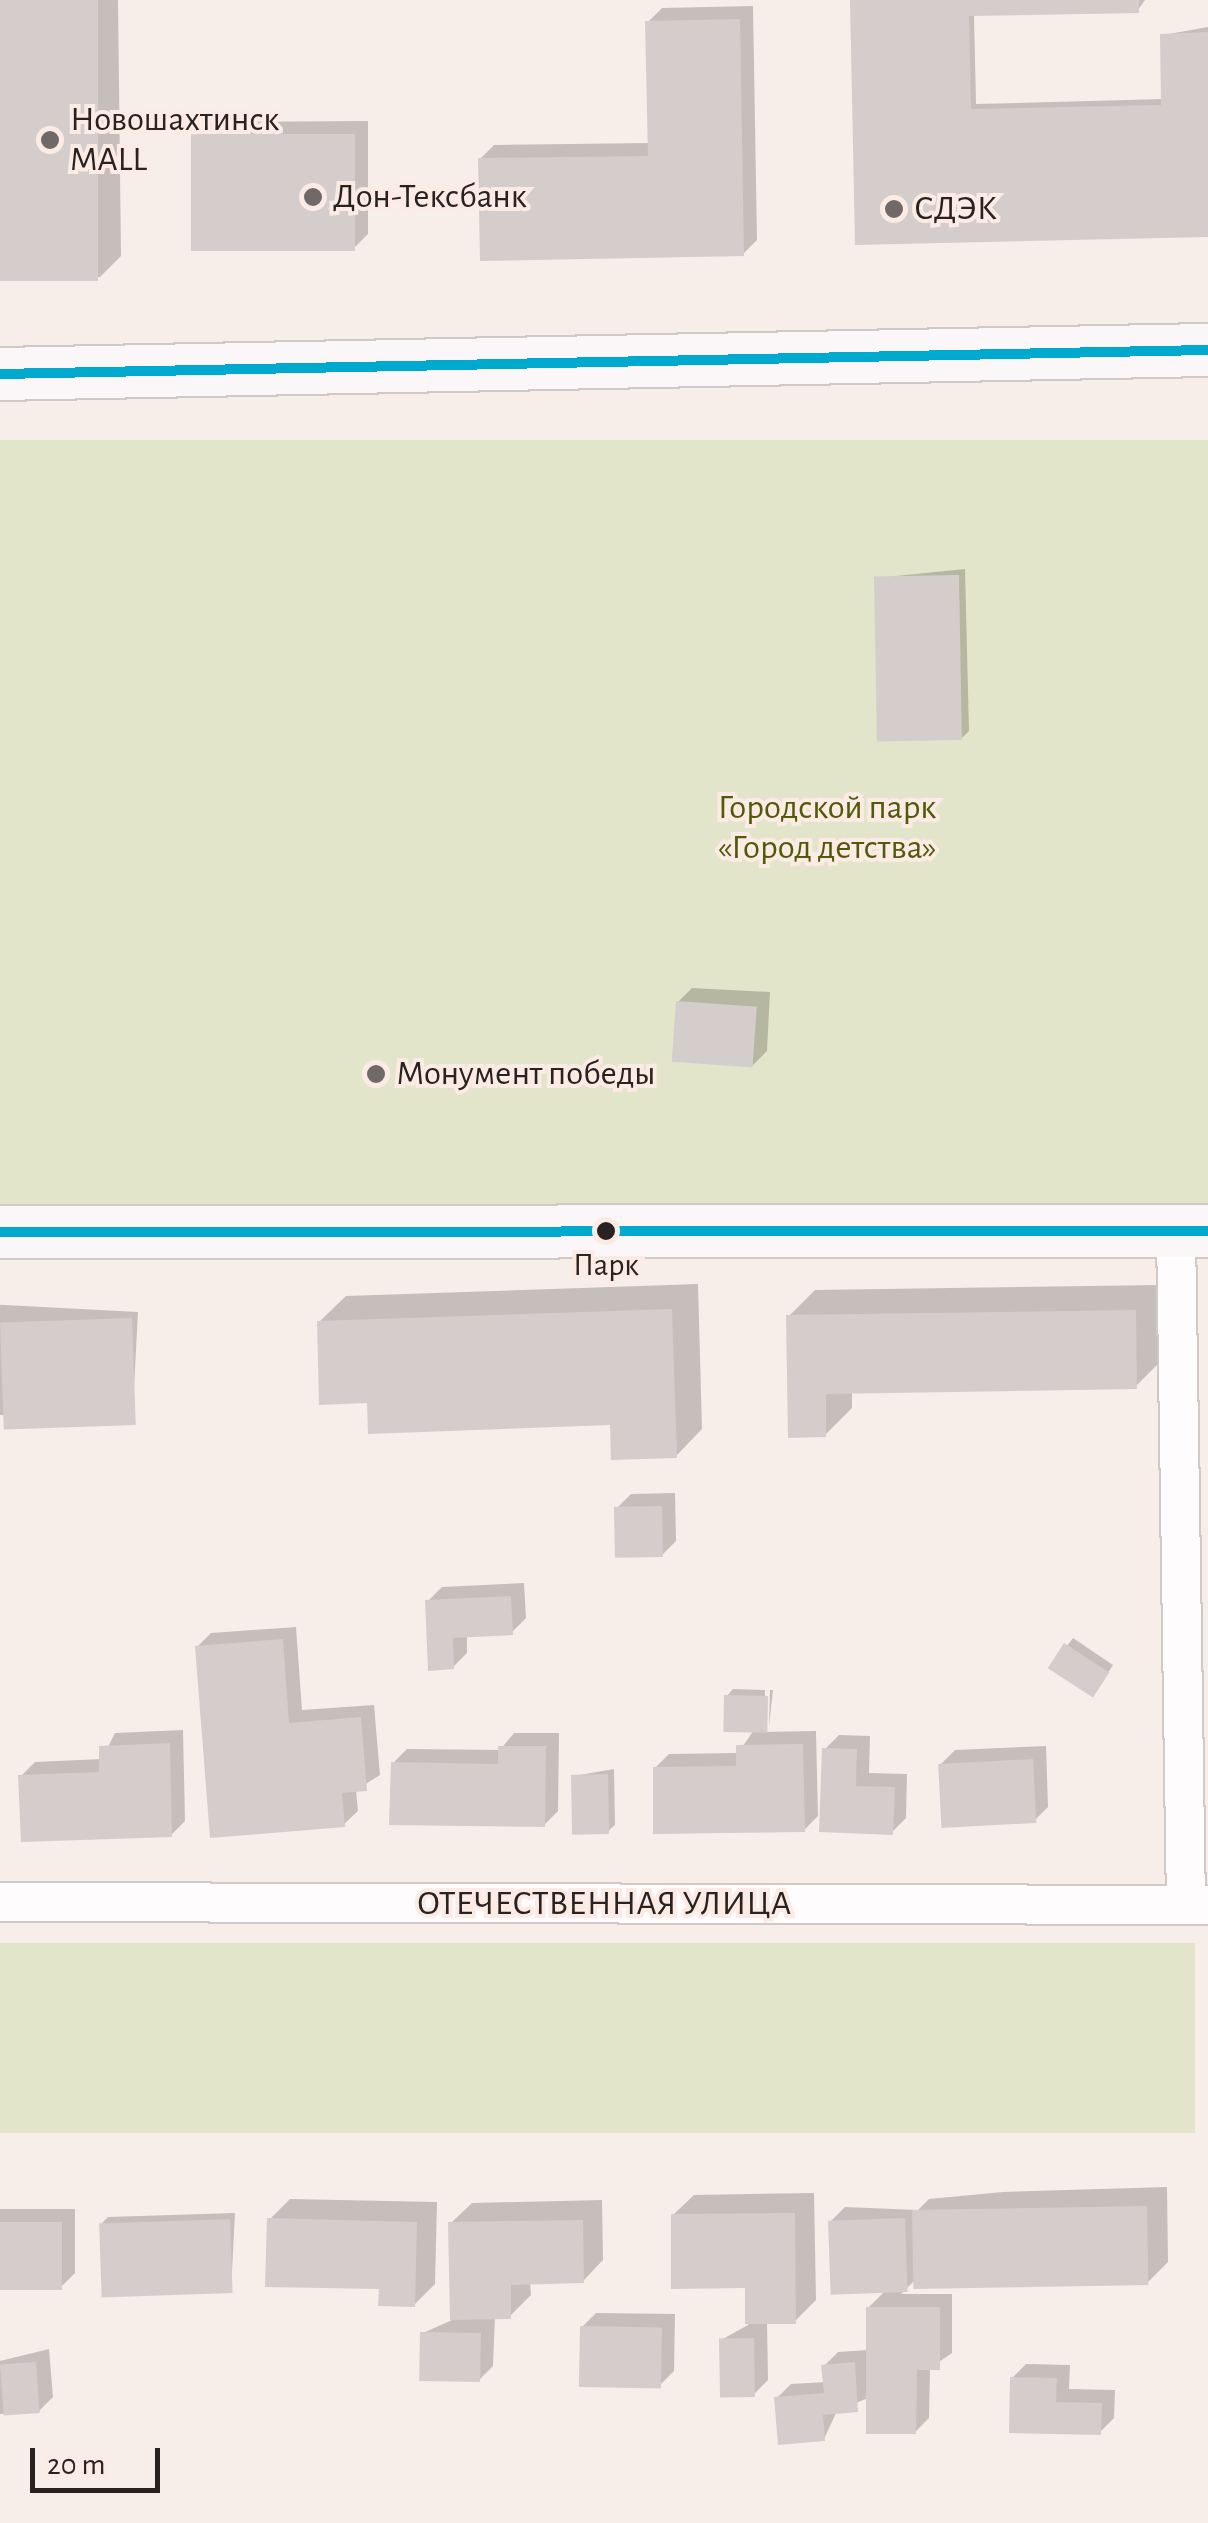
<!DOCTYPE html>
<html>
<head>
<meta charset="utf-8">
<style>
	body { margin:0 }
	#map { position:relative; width:1208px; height:2523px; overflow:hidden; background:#f7eeea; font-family:"Alegreya Sans",sans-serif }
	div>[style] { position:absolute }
	.green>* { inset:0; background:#e3e5ca; transform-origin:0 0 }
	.shadow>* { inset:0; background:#0003; transform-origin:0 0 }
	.building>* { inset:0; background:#d4cdcc; transform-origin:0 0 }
	.roads { filter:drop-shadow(2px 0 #d1c9c6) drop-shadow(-2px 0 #d1c9c6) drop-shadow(0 2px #d1c9c6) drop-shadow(0 -2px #d1c9c6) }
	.street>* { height:38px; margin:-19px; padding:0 19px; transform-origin:19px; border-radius:19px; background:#fefcfc }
	.secondary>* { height:52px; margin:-26px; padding:0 26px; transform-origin:26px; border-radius:26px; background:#fbf6f7 }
	.bus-1>* { height:10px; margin:-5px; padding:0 5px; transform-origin:5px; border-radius:5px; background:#00a9ce }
	.dots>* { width:28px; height:28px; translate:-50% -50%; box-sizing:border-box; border:5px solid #fcebe5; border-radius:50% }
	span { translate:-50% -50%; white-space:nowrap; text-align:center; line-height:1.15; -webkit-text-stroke:8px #fcebe5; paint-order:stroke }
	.bus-label { font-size:32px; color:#282220 }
	.poi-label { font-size:35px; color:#282220 }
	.left { translate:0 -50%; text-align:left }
	.park-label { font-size:35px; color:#505b09 }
	.street-label { font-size:35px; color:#282220 }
	.scale { position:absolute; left:30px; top:2448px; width:130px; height:45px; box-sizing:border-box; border:5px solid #282220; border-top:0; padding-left:12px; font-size:30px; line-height:35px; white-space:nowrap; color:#282220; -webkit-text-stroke:8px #fcebe5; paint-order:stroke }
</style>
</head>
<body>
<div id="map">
	<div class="green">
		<div style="left:1208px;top:440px;width:767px;height:1208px;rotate:90deg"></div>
		<div style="left:1195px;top:1943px;width:190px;height:1195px;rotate:90deg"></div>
	</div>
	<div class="shadow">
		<div style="clip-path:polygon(0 0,118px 0,121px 256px,100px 277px,0 278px)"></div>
		<div style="clip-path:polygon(853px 0,1145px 0,1138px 10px,974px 14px,976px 104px,1164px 99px,1163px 35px,1208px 27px,1208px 235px,857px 242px)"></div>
		<div style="clip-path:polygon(753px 6px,757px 240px,743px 254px,480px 159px,494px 145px,650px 143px,648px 22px,662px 8px)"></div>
		<div style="clip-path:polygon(368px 121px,368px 234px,354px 248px,194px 136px,208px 122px)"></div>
		<div style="clip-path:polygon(965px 569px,969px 731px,962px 738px,876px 578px)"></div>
		<div style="clip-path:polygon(692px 988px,770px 992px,767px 1051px,753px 1065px,678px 1002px)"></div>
		<div style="clip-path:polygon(698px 1284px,702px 1429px,676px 1456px,612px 1423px,370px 1400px,319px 1322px,346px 1296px)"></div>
		<div style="clip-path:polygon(1161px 1285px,1162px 1360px,1136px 1386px,852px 1391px,852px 1408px,825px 1435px,789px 1316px,815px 1290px)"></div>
		<div style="left:138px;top:1312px;width:110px;height:138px;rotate:93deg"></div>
		<div style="clip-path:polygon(675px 1493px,676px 1541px,662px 1555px,617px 1508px,631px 1494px)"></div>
		<div style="clip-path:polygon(524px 1583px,526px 1618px,512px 1632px,467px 1635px,467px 1653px,453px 1667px,428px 1601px,442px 1587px)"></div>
		<div style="clip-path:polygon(296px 1627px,302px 1710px,374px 1705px,380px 1775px,356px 1790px,358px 1811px,343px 1825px,197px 1647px,211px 1633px)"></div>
		<div style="clip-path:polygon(1073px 1638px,1113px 1665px,1098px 1688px,1051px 1667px)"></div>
		<div style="clip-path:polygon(733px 1689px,765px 1690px,764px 1732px,816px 1731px,818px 1816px,804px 1830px,655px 1768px,669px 1754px,738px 1753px,754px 1730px,727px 1696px)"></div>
		<div style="clip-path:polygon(770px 1690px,773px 1690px,769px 1726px)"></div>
		<div style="clip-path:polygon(183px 1730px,185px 1821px,171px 1835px,21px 1776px,35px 1762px,102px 1759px,115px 1733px)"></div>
		<div style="clip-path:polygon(514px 1733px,559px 1733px,558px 1811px,544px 1825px,393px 1763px,407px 1749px,500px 1750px)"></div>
		<div style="clip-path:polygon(839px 1735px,870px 1736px,869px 1773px,907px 1774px,906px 1818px,892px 1832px,825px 1749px)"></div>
		<div style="clip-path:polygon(1046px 1746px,1048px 1807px,1034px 1821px,941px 1764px,955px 1750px)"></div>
		<div style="clip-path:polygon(614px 1769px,615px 1825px,608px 1831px,574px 1776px)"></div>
		<div style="clip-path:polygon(1167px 2187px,1168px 2262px,1147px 2283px,916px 2279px,901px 2294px,952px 2294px,952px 2353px,930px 2368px,929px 2418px,915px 2432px,868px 2398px,837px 2411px,824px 2439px,777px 2398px,791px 2384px,825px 2382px,824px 2366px,838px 2352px,868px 2350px,868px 2308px,886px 2290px,831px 2221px,845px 2207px,918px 2210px,929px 2199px,1003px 2192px)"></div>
		<div style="clip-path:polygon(814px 2193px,816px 2300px,795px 2321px,767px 2321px,768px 2380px,754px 2394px,721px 2340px,748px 2325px,748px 2285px,673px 2215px,694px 2195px)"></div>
		<div style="clip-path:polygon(290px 2199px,437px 2202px,435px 2284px,414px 2305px,381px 2287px,269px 2220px)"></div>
		<div style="clip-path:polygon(602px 2200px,603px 2260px,583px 2281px,530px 2282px,531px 2295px,510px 2316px,495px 2316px,493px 2366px,479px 2380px,423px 2333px,452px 2320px,451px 2223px,472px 2203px)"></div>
		<div style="clip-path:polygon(0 2209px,75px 2209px,75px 2273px,61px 2287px,0 2288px)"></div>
		<div style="clip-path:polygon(235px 2213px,231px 2291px,102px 2223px,108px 2217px)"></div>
		<div style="clip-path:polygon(596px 2313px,675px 2314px,674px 2371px,660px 2385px,582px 2327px)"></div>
		<div style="clip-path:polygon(49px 2349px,53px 2397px,39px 2411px,0 2414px,0 2361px)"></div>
		<div style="clip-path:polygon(1026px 2364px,1070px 2365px,1069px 2389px,1115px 2390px,1114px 2418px,1100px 2432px,1012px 2378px)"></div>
	</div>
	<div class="building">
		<div style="left:0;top:0;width:98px;height:281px"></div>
		<div style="clip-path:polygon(850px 0,1139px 0,1139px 13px,969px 16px,971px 109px,1161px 105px,1160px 34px,1208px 32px,1208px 237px,855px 245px)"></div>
		<div style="clip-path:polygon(740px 19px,744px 256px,480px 261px,478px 158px,648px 156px,645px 21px)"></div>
		<div style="left:355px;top:134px;width:117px;height:164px;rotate:90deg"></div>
		<div style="left:959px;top:575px;width:165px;height:85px;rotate:89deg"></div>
		<div style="left:676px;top:1001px;width:81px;height:61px;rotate:4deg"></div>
		<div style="clip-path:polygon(672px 1309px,677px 1458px,611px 1460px,610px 1425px,368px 1434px,367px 1403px,319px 1405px,317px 1321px)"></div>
		<div style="clip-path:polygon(1136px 1310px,1137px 1389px,826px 1394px,826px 1437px,788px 1438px,786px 1315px)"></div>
		<div style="left:132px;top:1318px;width:107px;height:132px;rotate:88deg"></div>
		<div style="left:662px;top:1506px;width:51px;height:48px;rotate:89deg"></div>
		<div style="clip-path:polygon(511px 1596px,513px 1635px,453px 1638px,454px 1669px,428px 1671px,425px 1600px)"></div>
		<div style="clip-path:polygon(283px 1639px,289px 1723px,361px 1717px,367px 1791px,342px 1793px,345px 1827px,210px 1838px,195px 1646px)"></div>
		<div style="left:1064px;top:1643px;width:54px;height:30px;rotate:33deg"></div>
		<div style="left:724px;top:1695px;width:44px;height:37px;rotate:1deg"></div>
		<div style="clip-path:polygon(170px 1743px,172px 1837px,21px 1842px,18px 1775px,99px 1772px,99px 1746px)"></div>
		<div style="clip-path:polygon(803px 1744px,805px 1832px,653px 1834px,653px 1767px,736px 1766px,736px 1745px)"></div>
		<div style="clip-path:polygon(498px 1746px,546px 1746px,545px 1827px,389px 1825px,391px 1762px,498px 1764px)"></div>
		<div style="clip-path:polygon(822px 1748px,857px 1749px,856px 1786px,895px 1787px,893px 1835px,819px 1832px)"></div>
		<div style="left:1033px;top:1759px;width:64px;height:95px;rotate:87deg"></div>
		<div style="left:608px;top:1774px;width:60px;height:37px;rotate:89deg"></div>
		<div style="left:1147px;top:2206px;width:79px;height:235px;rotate:89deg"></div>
		<div style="clip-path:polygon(795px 2213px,796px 2324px,745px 2324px,745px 2288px,671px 2289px,671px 2214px)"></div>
		<div style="clip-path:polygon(267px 2218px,417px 2222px,415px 2307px,378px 2306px,379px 2289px,265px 2287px)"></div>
		<div style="left:905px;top:2218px;width:74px;height:77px;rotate:88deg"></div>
		<div style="left:230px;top:2219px;width:74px;height:131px;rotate:88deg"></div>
		<div style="clip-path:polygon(583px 2220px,584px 2283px,511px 2285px,511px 2319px,450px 2320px,448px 2222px)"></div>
		<div style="left:0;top:2222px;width:62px;height:68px"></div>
		<div style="clip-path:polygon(866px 2307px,940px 2307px,940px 2370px,917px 2370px,916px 2434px,866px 2434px)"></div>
		<div style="left:580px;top:2326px;width:82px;height:61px;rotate:1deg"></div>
		<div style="left:420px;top:2332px;width:61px;height:49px;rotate:1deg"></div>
		<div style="left:754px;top:2338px;width:59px;height:35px;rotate:89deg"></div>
		<div style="left:36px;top:2362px;width:51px;height:36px;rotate:86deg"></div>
		<div style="clip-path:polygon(855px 2362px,858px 2412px,823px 2415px,825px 2441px,778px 2445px,774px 2397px,824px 2393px,821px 2365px)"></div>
		<div style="clip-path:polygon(1010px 2377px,1057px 2378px,1056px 2402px,1102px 2403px,1101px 2435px,1009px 2433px)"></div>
	</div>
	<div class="roads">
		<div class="street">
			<div style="left:1176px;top:1232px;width:673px;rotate:89.15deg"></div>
			<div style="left:0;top:1902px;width:1208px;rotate:0.14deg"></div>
		</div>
		<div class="secondary">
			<div style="left:0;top:374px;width:1208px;rotate:-1.14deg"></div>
			<div style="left:0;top:1232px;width:1208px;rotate:-0.05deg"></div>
		</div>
	</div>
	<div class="bus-1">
		<div style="left:0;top:374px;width:1208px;rotate:-1.14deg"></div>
		<div style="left:0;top:1232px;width:1208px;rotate:-0.05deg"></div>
	</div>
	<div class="dots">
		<div style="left:50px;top:140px;background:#706967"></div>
		<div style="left:313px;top:197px;background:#706967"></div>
		<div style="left:894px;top:209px;background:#706967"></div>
		<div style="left:376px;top:1074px;background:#706967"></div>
		<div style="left:606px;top:1231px;background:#282220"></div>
	</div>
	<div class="bus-label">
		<span style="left:606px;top:1265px">Парк</span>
	</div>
	<div class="poi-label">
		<span class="left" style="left:70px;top:140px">Новошахтинск<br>MALL</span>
		<span class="left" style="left:333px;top:197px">Дон-Тексбанк</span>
		<span class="left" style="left:914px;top:209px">СДЭК</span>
		<span class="left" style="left:396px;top:1074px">Монумент победы</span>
	</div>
	<div class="park-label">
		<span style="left:827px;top:828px">Городской парк<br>«Город детства»</span>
	</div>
	<div class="street-label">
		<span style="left:604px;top:1904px">ОТЕЧЕСТВЕННАЯ УЛИЦА</span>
	</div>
	<div class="scale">20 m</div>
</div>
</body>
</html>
